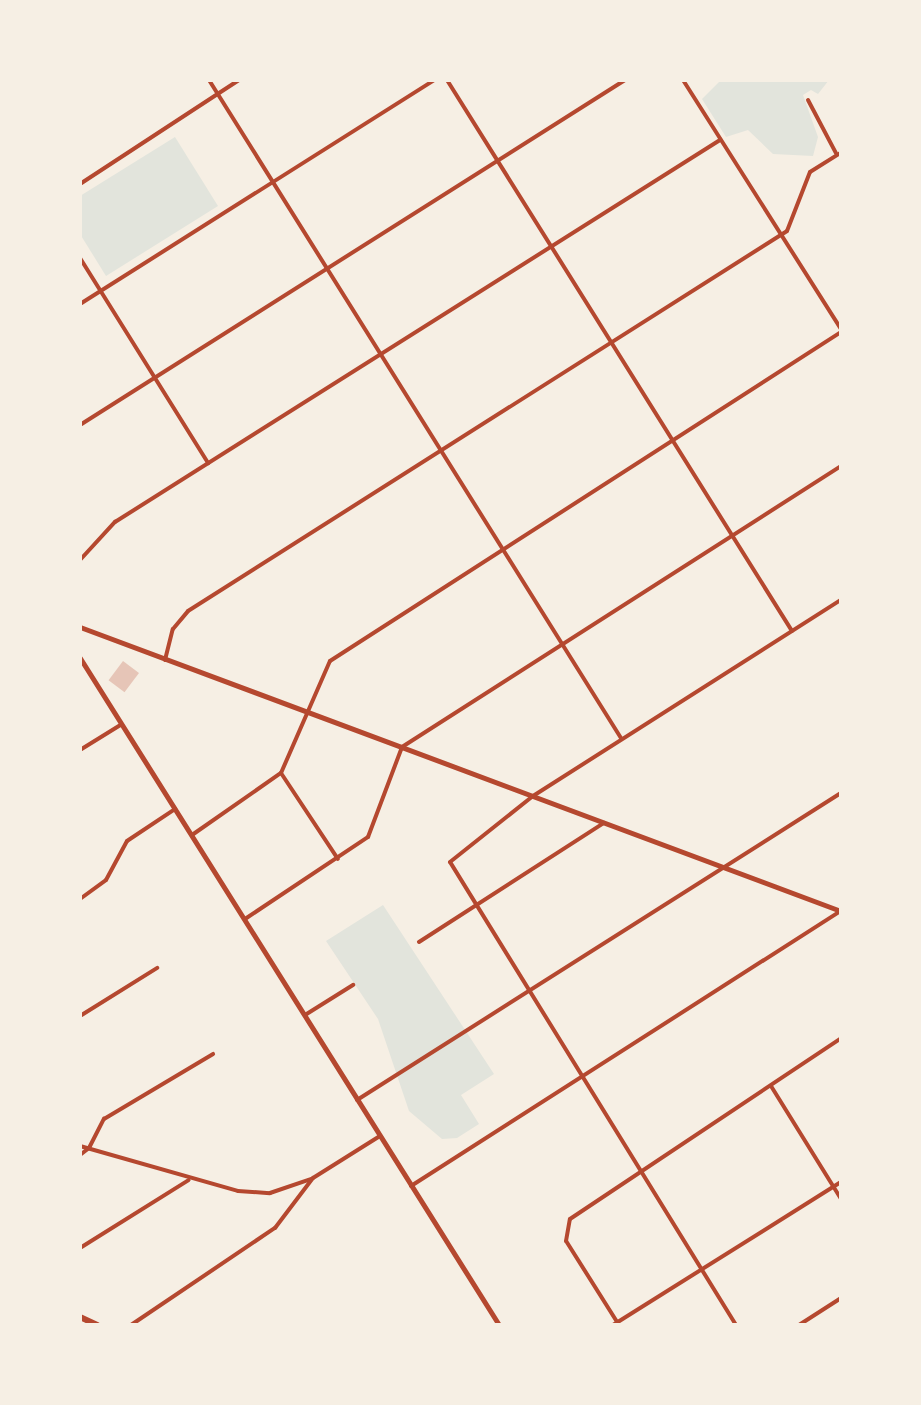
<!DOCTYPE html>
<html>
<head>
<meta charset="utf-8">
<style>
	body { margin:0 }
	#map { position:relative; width:921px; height:1405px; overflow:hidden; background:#f6efe4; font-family:Poppins,sans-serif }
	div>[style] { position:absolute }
	.green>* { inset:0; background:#e2e4dc }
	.building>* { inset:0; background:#e6c5b7; transform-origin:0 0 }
	.minor>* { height:4px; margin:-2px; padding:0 2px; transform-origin:2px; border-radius:2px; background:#b5482f }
	.tertiary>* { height:5px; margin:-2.5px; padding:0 2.5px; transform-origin:2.5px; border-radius:2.5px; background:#b5482f }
	.primary>* { height:6px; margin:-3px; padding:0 3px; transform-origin:3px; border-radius:3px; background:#b5482f }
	span { translate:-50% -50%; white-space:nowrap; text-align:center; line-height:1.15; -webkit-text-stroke:6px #f6efe4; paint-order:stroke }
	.frame { position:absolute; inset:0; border:82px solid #f6efe4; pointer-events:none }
</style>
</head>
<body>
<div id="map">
	<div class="green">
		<div style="clip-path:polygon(721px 80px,829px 80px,818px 94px,811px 90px,803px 95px,818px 137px,813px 156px,773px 154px,748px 130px,726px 137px,702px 99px)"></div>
		<div style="clip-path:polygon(175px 137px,218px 206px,106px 276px,80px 234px,80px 196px)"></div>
		<div style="clip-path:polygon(383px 905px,494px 1074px,461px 1095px,479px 1124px,457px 1138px,442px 1139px,409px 1111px,378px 1019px,326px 941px)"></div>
	</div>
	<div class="building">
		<div style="left:123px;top:661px;width:20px;height:24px;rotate:37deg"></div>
	</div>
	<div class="minor">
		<div style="left:209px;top:80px;width:776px;rotate:57.95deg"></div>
		<div style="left:447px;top:80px;width:650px;rotate:57.95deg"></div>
		<div style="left:683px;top:80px;width:295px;rotate:57.6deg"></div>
		<div style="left:808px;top:100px;width:60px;rotate:62.2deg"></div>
		<div style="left:80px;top:184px;width:190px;rotate:-33.2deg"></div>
		<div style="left:80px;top:258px;width:242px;rotate:58deg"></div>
		<div style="left:80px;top:304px;width:419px;rotate:-32.3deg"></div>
		<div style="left:80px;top:425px;width:645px;rotate:-32.33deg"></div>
		<div style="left:80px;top:560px;width:52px;rotate:-47.4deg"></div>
		<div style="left:115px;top:522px;width:716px;rotate:-32.27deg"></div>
		<div style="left:165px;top:660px;width:32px;rotate:-76deg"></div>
		<div style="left:173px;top:629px;width:23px;rotate:-50deg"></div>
		<div style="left:188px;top:611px;width:709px;rotate:-32.39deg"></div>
		<div style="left:787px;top:231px;width:63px;rotate:-68.7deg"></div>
		<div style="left:810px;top:172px;width:36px;rotate:-32deg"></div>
		<div style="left:80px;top:750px;width:49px;rotate:-31.8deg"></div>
		<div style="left:281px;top:773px;width:103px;rotate:56.5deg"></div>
		<div style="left:192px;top:835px;width:108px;rotate:-34.9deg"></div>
		<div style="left:281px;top:773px;width:122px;rotate:-66.4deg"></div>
		<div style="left:330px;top:661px;width:608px;rotate:-32.77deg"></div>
		<div style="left:80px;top:899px;width:32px;rotate:-36deg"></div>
		<div style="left:106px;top:880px;width:44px;rotate:-61.7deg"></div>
		<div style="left:127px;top:841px;width:58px;rotate:-33.7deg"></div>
		<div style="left:245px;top:919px;width:148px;rotate:-33.7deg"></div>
		<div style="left:368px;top:837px;width:96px;rotate:-69.3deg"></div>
		<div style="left:402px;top:747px;width:521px;rotate:-32.62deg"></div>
		<div style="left:419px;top:942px;width:220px;rotate:-32.8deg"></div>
		<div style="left:305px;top:1015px;width:57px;rotate:-32deg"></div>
		<div style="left:80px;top:1016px;width:91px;rotate:-31.9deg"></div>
		<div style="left:771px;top:1086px;width:133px;rotate:58.2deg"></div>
		<div style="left:357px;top:1100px;width:573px;rotate:-32.39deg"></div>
		<div style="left:80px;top:1146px;width:164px;rotate:15.9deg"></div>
		<div style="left:238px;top:1191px;width:32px;rotate:4deg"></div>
		<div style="left:270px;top:1193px;width:43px;rotate:-18.9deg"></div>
		<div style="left:80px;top:1155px;width:11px;rotate:-38deg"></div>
		<div style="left:89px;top:1148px;width:33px;rotate:-63deg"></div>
		<div style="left:104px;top:1119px;width:127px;rotate:-30.8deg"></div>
		<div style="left:411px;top:1186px;width:508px;rotate:-32.63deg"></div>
		<div style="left:80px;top:1248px;width:128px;rotate:-32deg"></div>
		<div style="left:131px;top:1325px;width:174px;rotate:-34deg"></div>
		<div style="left:275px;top:1228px;width:63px;rotate:-52.8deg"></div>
		<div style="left:313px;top:1178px;width:79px;rotate:-32.1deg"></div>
		<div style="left:613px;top:1325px;width:269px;rotate:-32.1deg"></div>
		<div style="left:619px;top:1325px;width:99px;rotate:-122.2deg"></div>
		<div style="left:566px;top:1241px;width:22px;rotate:-80deg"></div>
		<div style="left:570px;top:1219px;width:326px;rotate:-33.7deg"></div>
		<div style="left:736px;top:1325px;width:544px;rotate:-121.7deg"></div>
		<div style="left:450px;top:862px;width:106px;rotate:-38.5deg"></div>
		<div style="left:533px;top:796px;width:365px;rotate:-32.5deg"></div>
		<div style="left:799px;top:1325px;width:50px;rotate:-32.7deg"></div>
	</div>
	<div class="tertiary">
		<div style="left:80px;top:627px;width:812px;rotate:20.47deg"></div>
		<div style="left:80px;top:658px;width:788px;rotate:57.86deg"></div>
	</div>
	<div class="primary">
		<div style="left:80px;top:1317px;width:19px;rotate:25deg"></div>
	</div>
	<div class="frame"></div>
</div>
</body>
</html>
